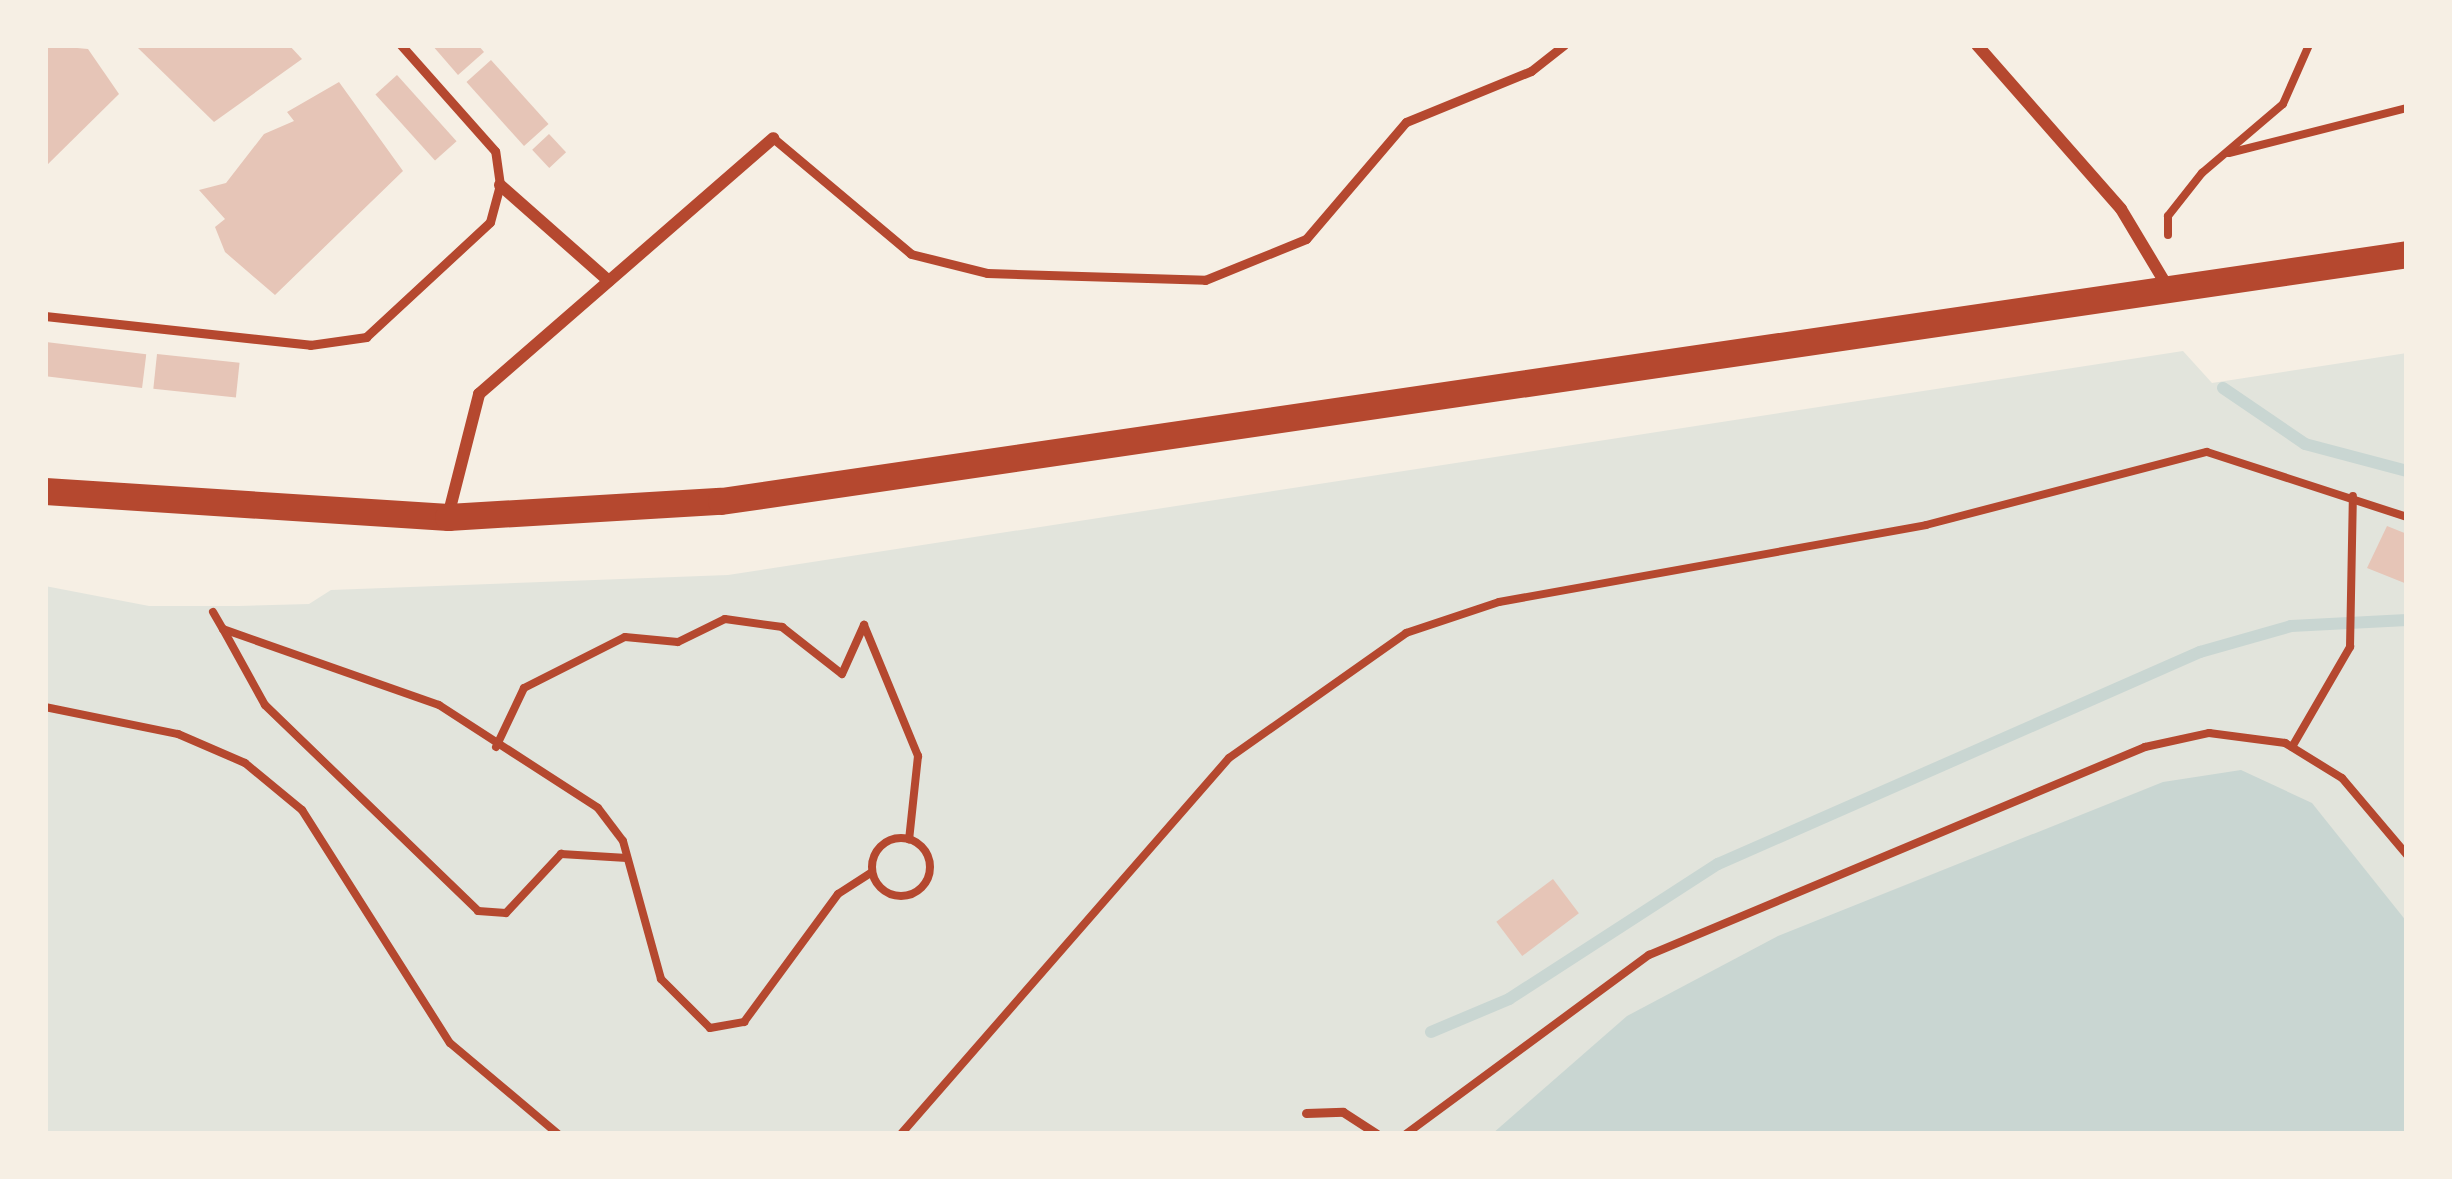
<!DOCTYPE html>
<html>
<head>
<meta charset="utf-8">
<style>
	body { margin:0 }
	#map { position:relative; width:2452px; height:1179px; overflow:hidden; background:#f6efe4; font-family:"DejaVu Sans",sans-serif }
	div>[style] { position:absolute }
	.green>* { inset:0; background:#e2e4dc }
	.water>* { inset:0; background:#c9d6d2 }
	.stream>* { height:12px; margin:-6px; padding:0 6px; transform-origin:6px; border-radius:6px; background:#c9d6d2 }
	.building>* { inset:0; background:#e6c5b7; transform-origin:0 0 }
	.path>* { height:8px; margin:-4px; padding:0 4px; transform-origin:4px; border-radius:4px; background:#b5482f }
	.path>.ring { margin:-4px; padding:0; box-sizing:content-box; background:none; border:8px solid #b5482f; border-radius:50% }
	.service>* { height:9px; margin:-4.5px; padding:0 4.5px; transform-origin:4.5px; border-radius:4.5px; background:#b5482f }
	.minor>* { height:12px; margin:-6px; padding:0 6px; transform-origin:6px; border-radius:6px; background:#b5482f }
	.primary>* { height:27px; margin:-13.5px; padding:0 13.5px; transform-origin:13.5px; border-radius:13.5px; background:#b5482f }
	span { translate:-50% -50%; white-space:nowrap; text-align:center; line-height:1.15; -webkit-text-stroke:9px #f6efe4; paint-order:stroke }
	.frame { position:absolute; inset:0; border:48px solid #f6efe4; pointer-events:none }
</style>
</head>
<body>
<div id="map">
	<div class="green">
		<div style="clip-path:polygon(2183px 351px,2212px 383px,2407px 353px,2407px 1134px,45px 1134px,45px 586px,149px 606px,239px 606px,309px 604px,331px 590px,728px 575px)"></div>
	</div>
	<div class="water">
		<div style="clip-path:polygon(2241px 770px,2312px 803px,2407px 922px,2407px 1134px,1492px 1134px,1627px 1016px,1778px 936px,2163px 782px)"></div>
	</div>
	<div class="stream">
		<div style="left:2223px;top:388px;width:99px;rotate:34.3deg"></div>
		<div style="left:2305px;top:444px;width:106px;rotate:14.8deg"></div>
		<div style="left:1431px;top:1032px;width:85px;rotate:-22.9deg"></div>
		<div style="left:1509px;top:999px;width:249px;rotate:-32.9deg"></div>
		<div style="left:1718px;top:864px;width:527px;rotate:-23.74deg"></div>
		<div style="left:2200px;top:652px;width:95px;rotate:-15.9deg"></div>
		<div style="left:2291px;top:626px;width:116px;rotate:-3deg"></div>
	</div>
	<div class="building">
		<div style="clip-path:polygon(45px 45px,88px 49px,119px 94px,45px 167px)"></div>
		<div style="clip-path:polygon(289px 45px,302px 59px,214px 122px,138px 48px)"></div>
		<div style="clip-path:polygon(432px 45px,478px 45px,484px 52px,458px 75px)"></div>
		<div style="left:491px;top:60px;width:86px;height:33px;rotate:48deg"></div>
		<div style="left:397px;top:75px;width:89px;height:29px;rotate:48deg"></div>
		<div style="clip-path:polygon(339px 82px,403px 171px,275px 295px,225px 252px,215px 227px,225px 219px,199px 190px,226px 183px,264px 134px,294px 121px,287px 112px)"></div>
		<div style="left:549px;top:134px;width:25px;height:23px;rotate:47deg"></div>
		<div style="left:46px;top:342px;width:101px;height:34px;rotate:7deg"></div>
		<div style="left:157px;top:354px;width:83px;height:35px;rotate:6deg"></div>
		<div style="clip-path:polygon(2387px 526px,2407px 534px,2407px 584px,2367px 568px)"></div>
		<div style="left:1553px;top:879px;width:43px;height:71px;rotate:53deg"></div>
	</div>
	<div class="path">
		<div style="left:2229px;top:153px;width:184px;rotate:-14.2deg"></div>
		<div style="left:2168px;top:235px;width:19px;rotate:-90deg"></div>
		<div style="left:2168px;top:216px;width:55px;rotate:-51.7deg"></div>
		<div style="left:2202px;top:173px;width:106px;rotate:-40.4deg"></div>
		<div style="left:2283px;top:104px;width:64px;rotate:-66.2deg"></div>
		<div style="left:213px;top:612px;width:20px;rotate:60deg"></div>
		<div style="left:223px;top:629px;width:229px;rotate:19.4deg"></div>
		<div style="left:439px;top:705px;width:189px;rotate:32.9deg"></div>
		<div style="left:598px;top:808px;width:41px;rotate:52.9deg"></div>
		<div style="left:623px;top:841px;width:143px;rotate:74.6deg"></div>
		<div style="left:661px;top:979px;width:69px;rotate:45deg"></div>
		<div style="left:710px;top:1028px;width:35px;rotate:-10deg"></div>
		<div style="left:744px;top:1022px;width:159px;rotate:-53.7deg"></div>
		<div style="left:838px;top:894px;width:40px;rotate:-32.9deg"></div>
		<div style="left:223px;top:629px;width:87px;rotate:61.1deg"></div>
		<div style="left:265px;top:705px;width:296px;rotate:44deg"></div>
		<div style="left:478px;top:911px;width:28px;rotate:4deg"></div>
		<div style="left:506px;top:913px;width:81px;rotate:-47deg"></div>
		<div style="left:561px;top:854px;width:66px;rotate:3.5deg"></div>
		<div style="left:45px;top:707px;width:136px;rotate:11.5deg"></div>
		<div style="left:178px;top:734px;width:73px;rotate:23.4deg"></div>
		<div style="left:245px;top:763px;width:74px;rotate:39.5deg"></div>
		<div style="left:302px;top:810px;width:276px;rotate:57.6deg"></div>
		<div style="left:450px;top:1043px;width:141px;rotate:40.1deg"></div>
		<div style="left:496px;top:747px;width:65px;rotate:-64.6deg"></div>
		<div style="left:524px;top:688px;width:113px;rotate:-26.8deg"></div>
		<div style="left:625px;top:637px;width:53px;rotate:5.4deg"></div>
		<div style="left:678px;top:642px;width:52px;rotate:-26.1deg"></div>
		<div style="left:725px;top:619px;width:58px;rotate:8deg"></div>
		<div style="left:782px;top:627px;width:76px;rotate:38.1deg"></div>
		<div style="left:842px;top:674px;width:54px;rotate:-65.8deg"></div>
		<div style="left:864px;top:625px;width:142px;rotate:67.6deg"></div>
		<div style="left:918px;top:756px;width:84px;rotate:96.1deg"></div>
		<div style="left:2292px;top:747px;width:116px;rotate:-59.9deg"></div>
		<div style="left:2350px;top:647px;width:151px;rotate:-88.9deg"></div>
		<div class="ring" style="left:872px;top:838px;width:50px;height:50px"></div>
		<div style="left:901px;top:1134px;width:499px;rotate:-48.9deg"></div>
		<div style="left:1229px;top:758px;width:217px;rotate:-35.2deg"></div>
		<div style="left:1406px;top:633px;width:98px;rotate:-18.4deg"></div>
		<div style="left:1499px;top:602px;width:434px;rotate:-10.2deg"></div>
		<div style="left:1926px;top:525px;width:290px;rotate:-14.6deg"></div>
		<div style="left:2207px;top:452px;width:210px;rotate:18deg"></div>
		<div style="left:1406px;top:1134px;width:302px;rotate:-36.4deg"></div>
		<div style="left:1649px;top:955px;width:538px;rotate:-22.75deg"></div>
		<div style="left:2145px;top:747px;width:66px;rotate:-12.3deg"></div>
		<div style="left:2209px;top:733px;width:77px;rotate:7.5deg"></div>
		<div style="left:2285px;top:743px;width:67px;rotate:31.6deg"></div>
		<div style="left:2342px;top:778px;width:101px;rotate:49.8deg"></div>
	</div>
	<div class="service">
		<div style="left:773px;top:138px;width:180px;rotate:40deg"></div>
		<div style="left:911px;top:254px;width:78px;rotate:14deg"></div>
		<div style="left:987px;top:273px;width:218px;rotate:1.8deg"></div>
		<div style="left:1205px;top:280px;width:109px;rotate:-22.1deg"></div>
		<div style="left:1306px;top:239px;width:154px;rotate:-49.5deg"></div>
		<div style="left:1406px;top:122px;width:135px;rotate:-22.2deg"></div>
		<div style="left:1531px;top:71px;width:42px;rotate:-38.2deg"></div>
		<div style="left:45px;top:316px;width:267px;rotate:6.2deg"></div>
		<div style="left:310px;top:345px;width:57px;rotate:-8.1deg"></div>
		<div style="left:366px;top:337px;width:169px;rotate:-42.8deg"></div>
		<div style="left:490px;top:222px;width:38px;rotate:-75deg"></div>
		<div style="left:500px;top:185px;width:34px;rotate:-98deg"></div>
		<div style="left:495px;top:151px;width:142px;rotate:-131.6deg"></div>
		<div style="left:1306px;top:1113px;width:37px;rotate:-2deg"></div>
		<div style="left:1343px;top:1112px;width:40px;rotate:32.9deg"></div>
	</div>
	<div class="minor">
		<div style="left:1977px;top:45px;width:218px;rotate:48.7deg"></div>
		<div style="left:2121px;top:209px;width:90px;rotate:59.1deg"></div>
		<div style="left:500px;top:185px;width:145px;rotate:41.4deg"></div>
		<div style="left:448px;top:516px;width:126px;rotate:-75.7deg"></div>
		<div style="left:479px;top:394px;width:390px;rotate:-41deg"></div>
	</div>
	<div class="primary">
		<div style="left:45px;top:491px;width:404px;rotate:3.7deg"></div>
		<div style="left:448px;top:517px;width:273px;rotate:-3.4deg"></div>
		<div style="left:721px;top:501px;width:1704px;rotate:-8.33deg"></div>
	</div>
	<div class="frame"></div>
</div>
</body>
</html>
